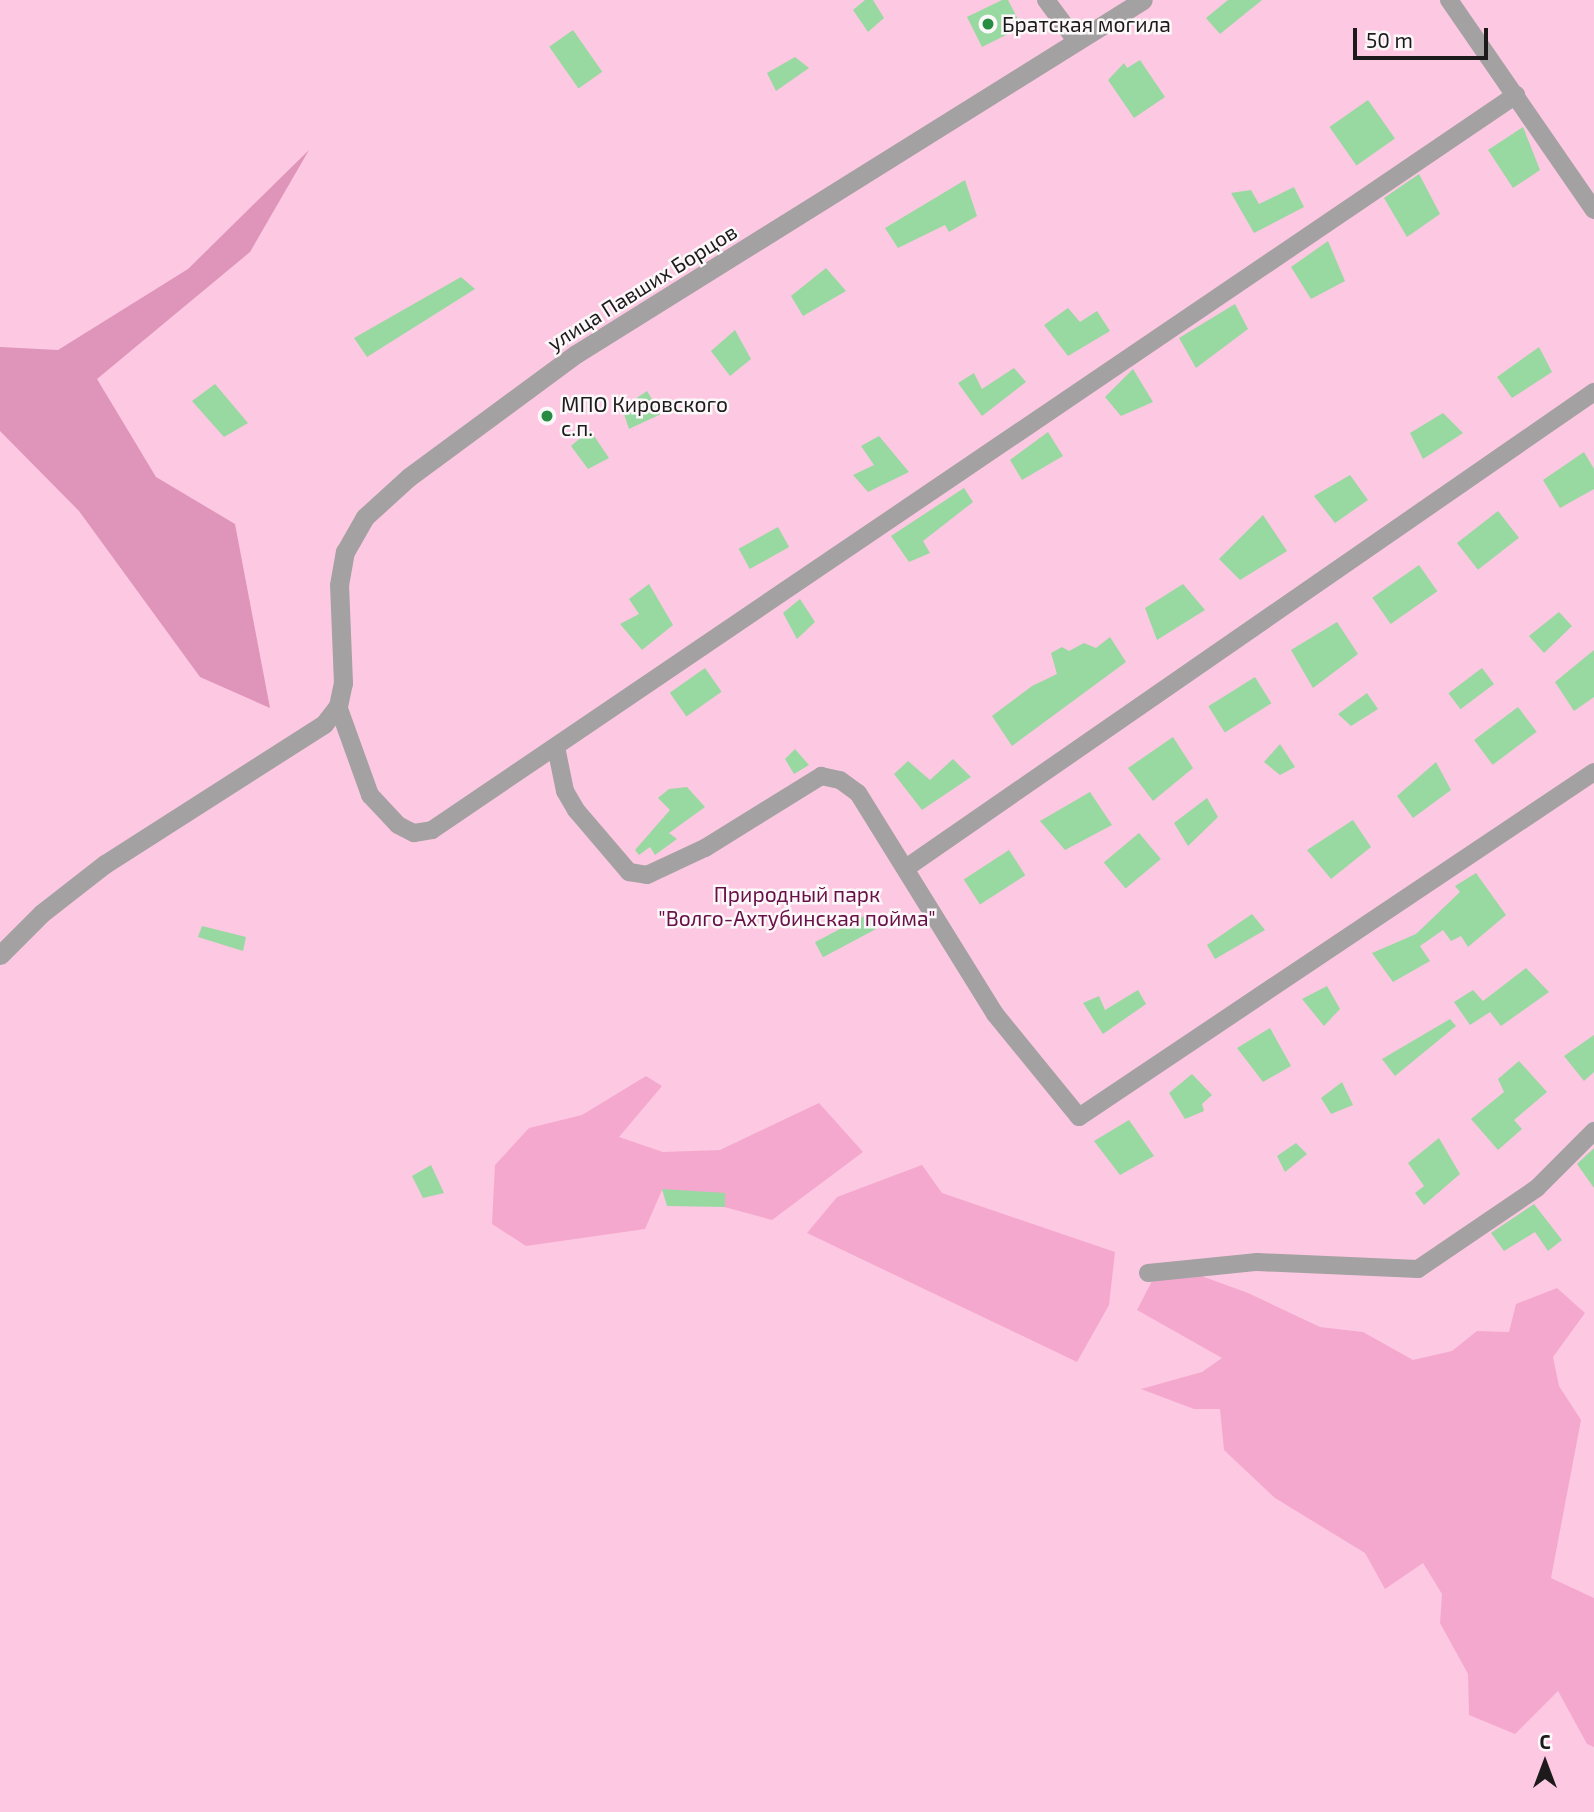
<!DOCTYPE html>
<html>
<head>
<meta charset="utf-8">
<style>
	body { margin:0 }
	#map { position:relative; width:1594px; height:1812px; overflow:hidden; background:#fcf7f9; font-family:"Exo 2",sans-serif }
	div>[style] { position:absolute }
	.green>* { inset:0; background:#fdc8e1; transform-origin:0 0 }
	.forest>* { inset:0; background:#f5a8ce }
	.water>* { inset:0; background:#df94ba }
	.building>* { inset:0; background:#98d8a1; transform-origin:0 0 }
	.minor>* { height:18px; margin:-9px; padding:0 9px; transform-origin:9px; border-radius:9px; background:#a3a1a2 }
	.tertiary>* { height:19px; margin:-9.5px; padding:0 9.5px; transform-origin:9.5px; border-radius:9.5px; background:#a3a1a2 }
	.dots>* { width:19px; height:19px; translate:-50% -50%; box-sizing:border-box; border:4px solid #fcf7f9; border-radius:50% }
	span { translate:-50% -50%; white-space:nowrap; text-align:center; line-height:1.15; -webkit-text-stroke:5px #fcf7f9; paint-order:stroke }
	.poi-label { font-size:21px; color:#1c1a1b }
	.left { translate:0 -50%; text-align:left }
	.street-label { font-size:21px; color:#1c1a1b }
	.park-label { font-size:21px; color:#670f46 }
	.north { position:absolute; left:1510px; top:1728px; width:70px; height:70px; -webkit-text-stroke:5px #fcf7f9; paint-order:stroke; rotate:0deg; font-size:19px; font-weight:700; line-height:28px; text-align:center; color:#1c1a1b }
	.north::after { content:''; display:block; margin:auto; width:24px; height:32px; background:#1c1a1b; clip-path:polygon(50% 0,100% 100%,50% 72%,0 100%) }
	.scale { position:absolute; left:1353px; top:28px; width:135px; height:32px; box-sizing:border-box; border:4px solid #1c1a1b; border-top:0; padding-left:9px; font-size:21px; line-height:24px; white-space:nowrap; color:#1c1a1b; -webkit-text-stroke:5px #fcf7f9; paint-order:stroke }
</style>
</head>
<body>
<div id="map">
	<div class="green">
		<div style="left:0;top:0;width:1594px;height:1812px"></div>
	</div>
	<div class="forest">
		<div style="clip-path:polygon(646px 1076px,662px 1086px,619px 1137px,663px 1152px,720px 1150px,819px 1103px,863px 1152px,772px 1220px,662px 1190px,645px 1229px,526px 1246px,492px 1224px,495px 1165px,529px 1128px,582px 1115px)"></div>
		<div style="clip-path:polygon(922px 1165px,942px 1193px,1115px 1252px,1109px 1305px,1077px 1362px,807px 1233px,837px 1197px)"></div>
		<div style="clip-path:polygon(1185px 1270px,1248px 1293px,1320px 1327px,1363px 1332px,1413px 1360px,1452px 1351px,1477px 1331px,1509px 1332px,1516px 1304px,1557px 1288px,1585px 1313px,1553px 1357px,1559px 1386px,1581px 1420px,1551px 1578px,1594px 1598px,1594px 1747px,1587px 1744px,1558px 1691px,1515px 1734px,1469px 1715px,1468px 1674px,1440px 1623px,1442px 1594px,1423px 1563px,1385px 1589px,1365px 1553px,1275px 1498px,1224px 1450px,1220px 1409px,1194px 1409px,1141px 1389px,1202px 1372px,1222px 1358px,1137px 1310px,1152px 1281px)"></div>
	</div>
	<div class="water">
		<div style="clip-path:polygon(309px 150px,250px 252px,97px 379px,156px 477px,235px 524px,270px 708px,200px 677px,79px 511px,0 431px,0 347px,58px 350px,188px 269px)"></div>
	</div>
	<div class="building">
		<div style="clip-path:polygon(865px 0,873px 0,884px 18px,868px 32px,853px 10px)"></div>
		<div style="clip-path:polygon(1002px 0,1008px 0,1022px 27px,982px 47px,967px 17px)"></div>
		<div style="clip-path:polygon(1228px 0,1262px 0,1220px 34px,1206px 18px)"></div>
		<div style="left:573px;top:30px;width:51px;height:29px;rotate:55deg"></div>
		<div style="clip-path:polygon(795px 57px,809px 68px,776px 91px,767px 73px)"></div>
		<div style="clip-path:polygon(1140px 60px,1165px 97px,1134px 118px,1108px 80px,1124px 63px,1127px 68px)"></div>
		<div style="left:1368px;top:100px;width:47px;height:47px;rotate:55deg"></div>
		<div style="clip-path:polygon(1523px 127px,1540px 170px,1513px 188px,1488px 150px)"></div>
		<div style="clip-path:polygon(1419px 174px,1440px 214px,1407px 237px,1384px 198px)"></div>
		<div style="clip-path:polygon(965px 180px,977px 216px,949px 232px,945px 225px,898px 248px,885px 228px)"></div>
		<div style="clip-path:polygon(1294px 187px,1304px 207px,1254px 233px,1231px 193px,1251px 190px,1259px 204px)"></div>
		<div style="clip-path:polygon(1328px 241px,1345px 281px,1311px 299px,1291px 267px)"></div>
		<div style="clip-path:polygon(826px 268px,846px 291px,803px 316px,791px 296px)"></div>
		<div style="clip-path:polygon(461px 277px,475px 289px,367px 357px,354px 338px)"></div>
		<div style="clip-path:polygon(1235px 304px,1248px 329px,1196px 368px,1179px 338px)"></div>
		<div style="clip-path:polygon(1068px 308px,1080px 322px,1097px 311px,1110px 331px,1068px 356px,1044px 325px)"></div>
		<div style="clip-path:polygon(735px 330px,751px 359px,730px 376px,711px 351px)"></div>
		<div style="clip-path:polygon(1539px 347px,1552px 372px,1512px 398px,1497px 377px)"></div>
		<div style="clip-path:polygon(1014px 368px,1026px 382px,982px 416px,958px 383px,974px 373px,982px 389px)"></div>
		<div style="clip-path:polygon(1133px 369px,1153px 402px,1121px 416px,1105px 397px)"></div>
		<div style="clip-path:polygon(215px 384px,248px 423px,224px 437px,192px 401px)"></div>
		<div style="clip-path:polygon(647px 391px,661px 414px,629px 429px,622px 408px)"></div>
		<div style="clip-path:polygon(1443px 413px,1463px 433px,1423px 459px,1410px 433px)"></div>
		<div style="clip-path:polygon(590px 430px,609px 458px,588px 469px,571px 446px)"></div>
		<div style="clip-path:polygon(1048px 432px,1063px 456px,1022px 480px,1010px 460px)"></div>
		<div style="clip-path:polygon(879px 436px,909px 472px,868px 492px,853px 475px,874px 465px,861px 446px)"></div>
		<div style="clip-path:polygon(1584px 452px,1594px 469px,1594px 489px,1560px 508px,1543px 480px)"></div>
		<div style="clip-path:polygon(1350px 475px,1368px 500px,1335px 523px,1314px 496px)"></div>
		<div style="clip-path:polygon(964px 488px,973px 502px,923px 541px,930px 553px,909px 562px,891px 536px)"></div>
		<div style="left:1498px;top:511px;width:34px;height:52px;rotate:52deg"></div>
		<div style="clip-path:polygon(1263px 515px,1287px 551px,1240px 580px,1219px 559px)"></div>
		<div style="left:778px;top:527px;width:23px;height:45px;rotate:61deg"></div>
		<div style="left:1419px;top:565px;width:32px;height:57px;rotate:55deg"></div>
		<div style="clip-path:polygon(649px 584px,673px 625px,642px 650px,620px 624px,639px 614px,629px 599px)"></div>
		<div style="clip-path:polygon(1183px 584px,1205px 610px,1157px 640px,1145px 608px)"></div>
		<div style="clip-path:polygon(800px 599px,815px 622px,797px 639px,783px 613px)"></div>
		<div style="clip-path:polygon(1559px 612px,1572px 626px,1544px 653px,1529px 636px)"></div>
		<div style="clip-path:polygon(1337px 622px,1358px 654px,1313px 688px,1291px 650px)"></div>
		<div style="clip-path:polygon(1110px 637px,1126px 662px,1012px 746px,992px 716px,1032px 686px,1057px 674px,1051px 653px,1062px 647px,1069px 651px,1084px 643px,1096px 648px)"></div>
		<div style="clip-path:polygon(1594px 650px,1594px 697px,1574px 711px,1555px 682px)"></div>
		<div style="left:705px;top:668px;width:29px;height:43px;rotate:55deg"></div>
		<div style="left:1482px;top:668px;width:20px;height:42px;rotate:53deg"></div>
		<div style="left:1255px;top:677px;width:31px;height:55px;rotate:58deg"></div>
		<div style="clip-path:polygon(1367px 693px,1378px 709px,1351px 726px,1338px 714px)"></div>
		<div style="left:1518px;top:707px;width:31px;height:55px;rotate:53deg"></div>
		<div style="clip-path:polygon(1173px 737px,1193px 768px,1153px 801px,1128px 768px)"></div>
		<div style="clip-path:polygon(1280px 744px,1295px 767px,1280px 775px,1264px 762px)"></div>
		<div style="clip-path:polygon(795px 749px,809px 765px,794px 774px,785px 759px)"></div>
		<div style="clip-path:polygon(953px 759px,971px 777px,922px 810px,894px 774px,908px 761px,930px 780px)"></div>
		<div style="clip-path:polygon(1436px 762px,1451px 790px,1413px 818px,1397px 796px)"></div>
		<div style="clip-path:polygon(687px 787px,705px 807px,669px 833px,677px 839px,655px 855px,650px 847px,639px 855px,635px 850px,670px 810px,658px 798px,669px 789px)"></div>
		<div style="clip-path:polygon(1090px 792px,1112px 825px,1065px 850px,1040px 821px)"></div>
		<div style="clip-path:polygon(1207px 798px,1218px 817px,1188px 846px,1174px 823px)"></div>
		<div style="clip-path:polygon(1353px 820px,1371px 847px,1331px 879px,1307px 850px)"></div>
		<div style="left:1139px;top:833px;width:34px;height:46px;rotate:50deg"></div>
		<div style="left:1009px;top:850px;width:30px;height:54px;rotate:57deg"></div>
		<div style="clip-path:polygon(1476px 873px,1506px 915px,1468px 947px,1461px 936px,1451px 941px,1443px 930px,1420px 946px,1430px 961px,1393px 982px,1372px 953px,1416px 934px,1460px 892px,1455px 886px)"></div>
		<div style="left:868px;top:914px;width:17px;height:60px;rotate:62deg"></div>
		<div style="clip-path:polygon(1252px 914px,1265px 930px,1215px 959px,1207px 945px)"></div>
		<div style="clip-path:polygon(202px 926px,246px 937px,243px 951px,198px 937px)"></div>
		<div style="clip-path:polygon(1526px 968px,1549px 992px,1501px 1026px,1490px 1012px,1470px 1025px,1454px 1002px,1473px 990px,1483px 1001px)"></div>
		<div style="clip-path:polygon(1327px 986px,1340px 1009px,1324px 1026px,1302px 999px)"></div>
		<div style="clip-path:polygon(1138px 990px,1146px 1004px,1103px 1034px,1083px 1003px,1099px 996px,1105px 1010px)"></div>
		<div style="clip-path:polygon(1450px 1019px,1456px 1026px,1395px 1076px,1382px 1059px)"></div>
		<div style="clip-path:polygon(1270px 1028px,1291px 1066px,1263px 1082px,1237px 1048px)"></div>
		<div style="clip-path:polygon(1594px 1035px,1594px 1072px,1584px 1081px,1564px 1056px)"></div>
		<div style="clip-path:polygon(1519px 1061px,1547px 1092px,1514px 1120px,1522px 1129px,1498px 1150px,1471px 1119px,1504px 1092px,1498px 1079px)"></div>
		<div style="clip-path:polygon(1192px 1074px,1212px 1095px,1202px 1104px,1204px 1111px,1185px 1119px,1169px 1093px)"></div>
		<div style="clip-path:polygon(1342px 1082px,1353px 1105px,1331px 1114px,1321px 1098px)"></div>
		<div style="clip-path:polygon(1129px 1120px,1154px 1156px,1120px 1175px,1094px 1141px)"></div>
		<div style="clip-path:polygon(1439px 1138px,1460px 1174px,1424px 1205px,1415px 1193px,1424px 1186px,1408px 1163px)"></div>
		<div style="clip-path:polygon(1296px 1143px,1307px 1154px,1285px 1172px,1277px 1156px)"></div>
		<div style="clip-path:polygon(1594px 1148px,1594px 1188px,1577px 1164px)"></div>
		<div style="clip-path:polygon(431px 1165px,444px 1193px,423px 1198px,412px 1176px)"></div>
		<div style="clip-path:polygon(662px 1189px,725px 1193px,725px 1207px,667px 1206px)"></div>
		<div style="clip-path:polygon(1534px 1204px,1562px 1240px,1548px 1251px,1535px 1232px,1504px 1251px,1491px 1233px)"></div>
	</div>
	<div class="minor">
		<div style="left:1046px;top:0;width:52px;rotate:53.6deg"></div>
		<div style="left:1449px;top:0;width:255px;rotate:55.4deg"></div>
		<div style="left:338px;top:706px;width:95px;rotate:70.2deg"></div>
		<div style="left:370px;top:795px;width:41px;rotate:47deg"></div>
		<div style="left:398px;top:825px;width:18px;rotate:27deg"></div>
		<div style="left:414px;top:833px;width:18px;rotate:-9deg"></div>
		<div style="left:432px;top:830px;width:1310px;rotate:-34.14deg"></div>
		<div style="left:556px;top:747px;width:45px;rotate:78.4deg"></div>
		<div style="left:565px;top:791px;width:22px;rotate:60deg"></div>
		<div style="left:576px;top:810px;width:82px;rotate:49.5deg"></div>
		<div style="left:629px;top:872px;width:18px;rotate:9deg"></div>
		<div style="left:647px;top:875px;width:64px;rotate:-25deg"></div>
		<div style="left:705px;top:848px;width:137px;rotate:-31.8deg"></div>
		<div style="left:821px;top:776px;width:19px;rotate:12deg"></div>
		<div style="left:840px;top:780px;width:22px;rotate:36deg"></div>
		<div style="left:858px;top:793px;width:260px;rotate:58.2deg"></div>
		<div style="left:995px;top:1014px;width:133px;rotate:50.8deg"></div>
		<div style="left:1079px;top:1117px;width:620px;rotate:-33.82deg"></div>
		<div style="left:906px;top:868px;width:837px;rotate:-34.68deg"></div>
		<div style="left:1148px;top:1273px;width:110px;rotate:-5.8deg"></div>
		<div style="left:1257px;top:1262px;width:161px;rotate:2.5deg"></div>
		<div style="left:1418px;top:1269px;width:144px;rotate:-34.2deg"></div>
		<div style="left:1537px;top:1188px;width:81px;rotate:-45deg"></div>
	</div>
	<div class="tertiary">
		<div style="left:0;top:955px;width:59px;rotate:-45deg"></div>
		<div style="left:42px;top:913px;width:80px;rotate:-37.9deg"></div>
		<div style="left:105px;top:864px;width:260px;rotate:-32.6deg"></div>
		<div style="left:324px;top:724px;width:23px;rotate:-52deg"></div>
		<div style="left:338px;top:706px;width:24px;rotate:-78deg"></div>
		<div style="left:343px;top:683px;width:98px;rotate:-92.3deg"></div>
		<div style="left:339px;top:585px;width:34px;rotate:-80deg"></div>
		<div style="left:345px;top:552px;width:40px;rotate:-60.3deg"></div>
		<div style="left:365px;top:517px;width:59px;rotate:-42.3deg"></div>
		<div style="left:409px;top:477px;width:207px;rotate:-36.4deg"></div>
		<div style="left:576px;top:354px;width:668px;rotate:-31.98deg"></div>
	</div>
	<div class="dots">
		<div style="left:988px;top:24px;background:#278d42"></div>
		<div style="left:547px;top:416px;background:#278d42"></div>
	</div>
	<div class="poi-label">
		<span class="left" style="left:1002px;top:24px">Братская могила</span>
		<span class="left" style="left:561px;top:416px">МПО Кировского<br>с.п.</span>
	</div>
	<div class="street-label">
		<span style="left:642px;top:287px;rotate:-32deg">улица Павших Борцов</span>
	</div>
	<div class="park-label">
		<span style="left:797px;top:906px">Природный парк<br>"Волго-Ахтубинская пойма"</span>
	</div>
	<div class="north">С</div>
	<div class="scale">50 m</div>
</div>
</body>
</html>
